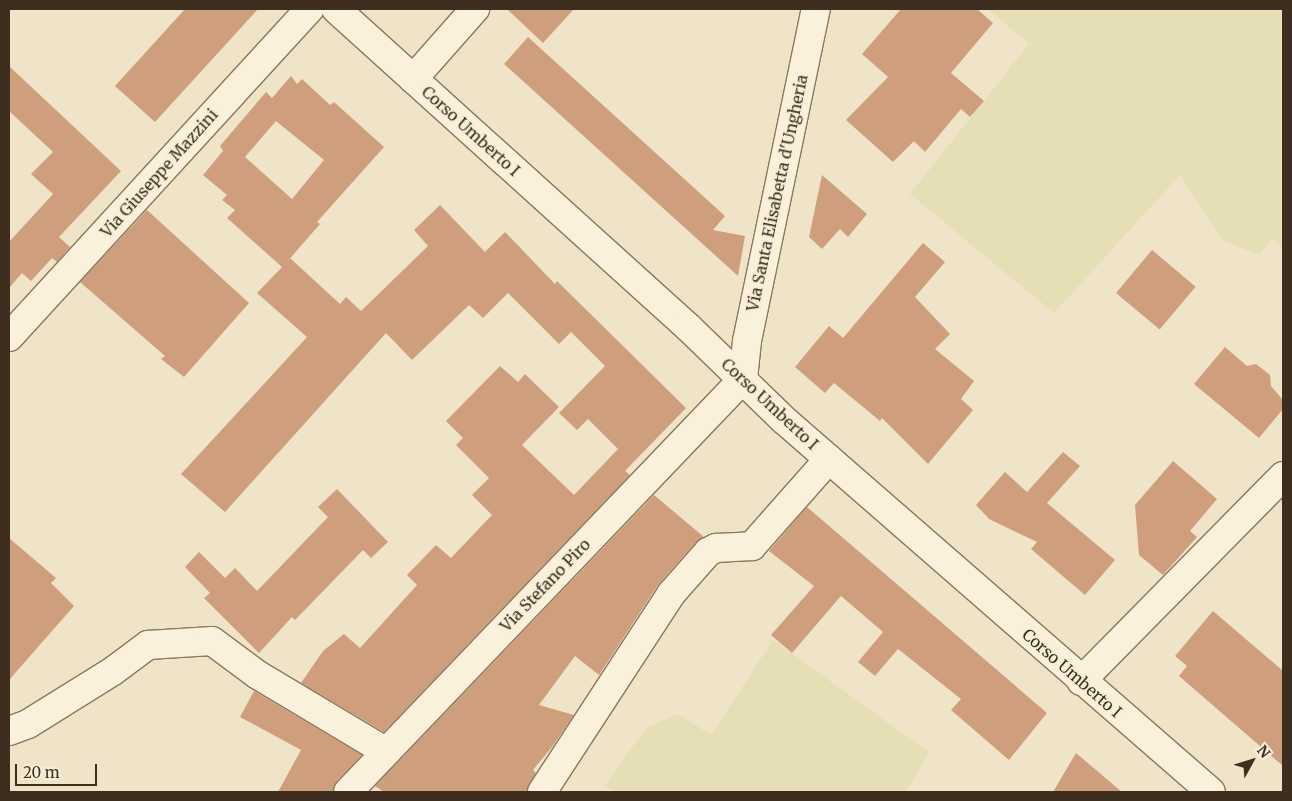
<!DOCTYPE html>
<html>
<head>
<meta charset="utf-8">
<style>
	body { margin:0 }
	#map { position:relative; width:1292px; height:801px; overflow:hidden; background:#f0e4c8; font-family:Merriweather,serif }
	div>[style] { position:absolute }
	.farmland>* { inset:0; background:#e6deb5 }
	.building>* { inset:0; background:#cf9f7d; transform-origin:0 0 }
	.roads { filter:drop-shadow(1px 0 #8d765c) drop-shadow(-1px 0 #8d765c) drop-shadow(0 1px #8d765c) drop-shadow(0 -1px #8d765c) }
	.minor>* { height:28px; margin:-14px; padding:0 14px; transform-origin:14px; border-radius:14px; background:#faf1dc }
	span { translate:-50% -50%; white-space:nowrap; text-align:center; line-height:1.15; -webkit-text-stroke:4.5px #f7eed8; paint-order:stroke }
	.street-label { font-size:16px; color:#3d2e20 }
	.frame { position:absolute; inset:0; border:10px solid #3d2e20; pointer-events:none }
	.north { position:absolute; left:1227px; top:736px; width:50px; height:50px; -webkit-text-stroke:4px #f7eed8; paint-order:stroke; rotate:51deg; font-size:14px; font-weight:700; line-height:20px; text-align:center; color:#3d2e20 }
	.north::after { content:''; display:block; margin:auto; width:18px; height:22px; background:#3d2e20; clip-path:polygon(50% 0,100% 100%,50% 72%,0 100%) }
	.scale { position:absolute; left:15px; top:764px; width:82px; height:22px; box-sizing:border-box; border:2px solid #3d2e20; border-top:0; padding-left:6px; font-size:15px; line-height:18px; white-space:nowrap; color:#3d2e20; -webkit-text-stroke:4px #f7eed8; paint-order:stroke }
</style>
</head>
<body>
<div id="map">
	<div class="farmland">
		<div style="clip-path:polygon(988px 9px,1283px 9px,1283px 248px,1272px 239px,1259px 255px,1222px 240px,1180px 175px,1054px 313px,910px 194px,1029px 44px)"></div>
		<div style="clip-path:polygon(773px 640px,929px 752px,906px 792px,614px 792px,605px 785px,646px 728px,678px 714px,711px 735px)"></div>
	</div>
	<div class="building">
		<div style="clip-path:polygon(185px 9px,258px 9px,155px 122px,115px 86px)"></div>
		<div style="clip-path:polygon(507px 9px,574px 9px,543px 43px)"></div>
		<div style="clip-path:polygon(901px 9px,977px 9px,993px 23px,951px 73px,984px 101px,970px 117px,961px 109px,925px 152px,914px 141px,893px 162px,846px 120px,888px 77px,862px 54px)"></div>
		<div style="clip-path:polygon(528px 37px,725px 216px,713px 230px,745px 236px,738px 276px,504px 64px)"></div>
		<div style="clip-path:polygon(9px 66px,121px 171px,59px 237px,70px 247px,57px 262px,52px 258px,31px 281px,22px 273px,9px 288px,9px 242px,53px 194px,31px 174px,53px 152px,9px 111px)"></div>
		<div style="clip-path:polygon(evenodd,291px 76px,297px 84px,302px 79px,330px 105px,334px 102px,384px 147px,317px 222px,320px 224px,286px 263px,290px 258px,340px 304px,346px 297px,361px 311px,428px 246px,414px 230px,440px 205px,485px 252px,505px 232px,555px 284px,557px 281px,686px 408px,625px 471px,630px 475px,384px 732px,301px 683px,323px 651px,344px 634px,360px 648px,417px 585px,407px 575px,436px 545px,451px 558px,492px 515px,472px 495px,489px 478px,456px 445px,463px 438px,446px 421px,500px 366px,518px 382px,525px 374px,559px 407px,522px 445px,574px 495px,618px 449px,588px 419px,577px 430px,559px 413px,605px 366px,571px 332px,559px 344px,508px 293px,483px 318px,469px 305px,412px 360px,386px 333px,225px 512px,181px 474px,307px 337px,257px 293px,282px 267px,227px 218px,235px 210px,222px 200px,227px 195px,203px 175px,223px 151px,220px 146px,266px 92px,272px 98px,291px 76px,276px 121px,324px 160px,292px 199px,245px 157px,276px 121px)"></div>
		<div style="clip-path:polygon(822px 175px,867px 214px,848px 237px,840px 229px,822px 249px,809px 237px)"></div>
		<div style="clip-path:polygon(147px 210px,249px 303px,184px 377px,161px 359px,165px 356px,80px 282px)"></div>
		<div style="clip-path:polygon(923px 243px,945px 262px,915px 297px,950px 334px,935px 349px,974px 381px,961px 399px,973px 410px,928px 464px,882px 418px,880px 421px,834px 383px,825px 393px,795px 367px,829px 326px,843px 338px)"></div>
		<div style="left:1152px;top:250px;width:57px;height:56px;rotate:40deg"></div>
		<div style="clip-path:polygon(1225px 347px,1247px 366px,1256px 364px,1270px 375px,1271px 386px,1283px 400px,1283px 409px,1259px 438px,1194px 384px)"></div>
		<div style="clip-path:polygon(1063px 452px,1080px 466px,1047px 503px,1115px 560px,1085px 595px,1031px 549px,1037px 542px,989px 519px,976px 505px,1005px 472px,1027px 492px)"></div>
		<div style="clip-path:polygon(1173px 461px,1217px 499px,1190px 531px,1197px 537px,1163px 575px,1139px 555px,1135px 505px)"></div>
		<div style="clip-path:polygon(337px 489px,388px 542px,371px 558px,363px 550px,295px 620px,292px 617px,259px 653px,204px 598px,210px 593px,185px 567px,199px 552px,225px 578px,235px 568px,257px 591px,328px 517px,318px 507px)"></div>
		<div style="clip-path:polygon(654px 495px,704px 537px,696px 542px,658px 585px,599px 675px,575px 656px,539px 705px,574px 715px,552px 747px,533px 770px,536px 773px,527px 792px,384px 792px,375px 786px)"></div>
		<div style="clip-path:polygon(807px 507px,1047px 713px,1009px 760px,951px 710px,961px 699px,898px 649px,875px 676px,858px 662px,883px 632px,841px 596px,792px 653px,771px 635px,814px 586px,769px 551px)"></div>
		<div style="clip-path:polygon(9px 538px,56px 578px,51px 583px,74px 606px,9px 680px)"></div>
		<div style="clip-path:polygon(1213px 611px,1283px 671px,1283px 766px,1179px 676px,1187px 666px,1175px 656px)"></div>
		<div style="clip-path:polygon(254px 691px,362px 755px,337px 781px,333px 792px,278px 792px,301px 750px,240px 717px)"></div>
		<div style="clip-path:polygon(1076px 753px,1122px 792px,1053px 792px)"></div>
	</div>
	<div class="roads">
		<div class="minor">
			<div style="left:336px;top:9px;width:476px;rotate:42.1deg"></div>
			<div style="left:689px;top:328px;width:132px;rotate:44.1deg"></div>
			<div style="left:784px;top:420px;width:566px;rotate:41.06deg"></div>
			<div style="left:413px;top:79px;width:94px;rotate:-48.5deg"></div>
			<div style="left:9px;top:337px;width:445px;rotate:-47.5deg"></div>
			<div style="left:1081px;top:681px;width:288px;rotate:-45.4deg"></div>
			<div style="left:9px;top:731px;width:20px;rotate:-20deg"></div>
			<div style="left:28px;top:724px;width:100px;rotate:-31.9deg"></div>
			<div style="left:113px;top:671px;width:44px;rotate:-36.6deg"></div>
			<div style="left:148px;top:645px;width:64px;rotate:-3.6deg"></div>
			<div style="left:212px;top:641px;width:57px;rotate:36.5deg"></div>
			<div style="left:258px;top:675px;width:148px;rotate:30.9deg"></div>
			<div style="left:348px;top:792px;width:571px;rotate:-46.28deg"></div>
			<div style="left:743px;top:379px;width:38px;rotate:-84deg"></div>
			<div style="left:747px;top:341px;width:339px;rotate:-78.3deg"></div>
			<div style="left:542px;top:792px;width:236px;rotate:-56.9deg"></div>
			<div style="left:671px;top:594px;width:56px;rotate:-48.6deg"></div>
			<div style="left:708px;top:552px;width:9px;rotate:-27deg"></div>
			<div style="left:716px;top:548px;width:36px;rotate:-3deg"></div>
			<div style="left:752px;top:546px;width:116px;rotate:-48.5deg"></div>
		</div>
	</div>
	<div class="street-label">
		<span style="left:471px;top:131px;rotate:42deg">Corso Umberto I</span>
		<span style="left:159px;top:173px;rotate:-48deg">Via Giuseppe Mazzini</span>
		<span style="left:777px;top:193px;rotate:-78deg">Via Santa Elisabetta d'Ungheria</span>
		<span style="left:770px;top:404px;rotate:43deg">Corso Umberto I</span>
		<span style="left:545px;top:585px;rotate:-46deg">Via Stefano Piro</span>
		<span style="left:1072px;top:673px;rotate:41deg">Corso Umberto I</span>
	</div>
	<div class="frame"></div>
	<div class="north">N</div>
	<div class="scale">20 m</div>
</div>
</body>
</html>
